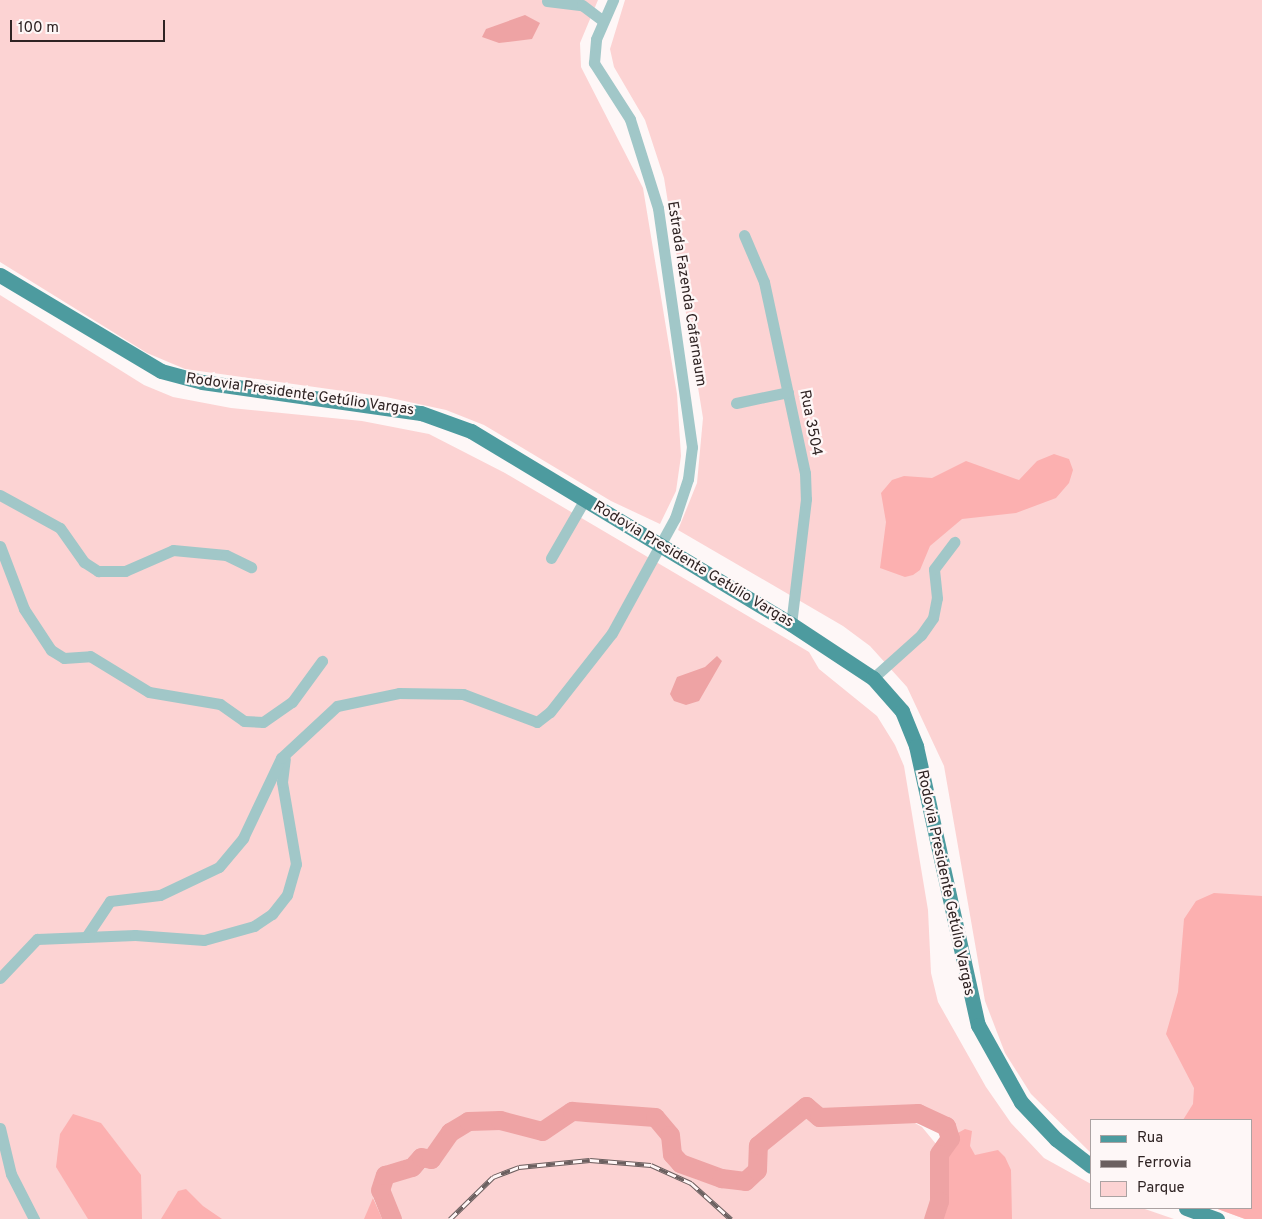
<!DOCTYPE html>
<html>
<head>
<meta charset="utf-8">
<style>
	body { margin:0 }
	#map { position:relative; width:1262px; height:1219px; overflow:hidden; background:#fef7f7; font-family:Overpass,sans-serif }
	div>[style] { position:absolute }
	.green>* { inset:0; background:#fcd3d3 }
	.forest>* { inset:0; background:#fcb0b0 }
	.water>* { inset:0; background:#eea3a4 }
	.river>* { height:19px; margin:-9.5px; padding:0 9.5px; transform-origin:9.5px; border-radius:9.5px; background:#eea3a4 }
	.minor>* { height:11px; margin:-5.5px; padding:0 5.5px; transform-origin:5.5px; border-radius:5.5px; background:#a1c7c8 }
	.major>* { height:15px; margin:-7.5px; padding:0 7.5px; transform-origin:7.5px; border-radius:7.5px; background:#4d9b9f }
	.rail>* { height:5px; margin-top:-2.5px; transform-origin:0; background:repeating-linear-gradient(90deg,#fef7f7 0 9px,#6b6060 0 18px); box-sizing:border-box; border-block:1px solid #6b6060 }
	span { translate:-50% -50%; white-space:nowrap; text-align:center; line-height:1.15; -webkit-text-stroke:4.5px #fef7f7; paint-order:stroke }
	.street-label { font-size:15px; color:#2f2323 }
	.legend { position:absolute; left:1090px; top:1119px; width:162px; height:90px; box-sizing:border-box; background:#fef7f7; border:1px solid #aba2a2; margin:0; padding:6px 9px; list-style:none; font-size:15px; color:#2f2323 }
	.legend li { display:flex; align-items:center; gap:10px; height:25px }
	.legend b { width:25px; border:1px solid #aba2a2 }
	.scale { position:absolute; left:10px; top:20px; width:155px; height:22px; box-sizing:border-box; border:2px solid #2f2323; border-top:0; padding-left:6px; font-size:15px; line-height:18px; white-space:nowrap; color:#2f2323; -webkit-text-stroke:4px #fef7f7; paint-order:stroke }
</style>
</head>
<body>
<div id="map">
	<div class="green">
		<div style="clip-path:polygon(0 0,598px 0,580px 43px,581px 67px,643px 188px,677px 394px,681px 456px,676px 491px,660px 524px,611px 501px,484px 425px,446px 410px,386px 397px,185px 369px,147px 353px,0 262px)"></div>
		<div style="clip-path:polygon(625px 0,1262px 0,1262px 1219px,1245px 1219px,1215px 1208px,1251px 1208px,1251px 1120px,1091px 1120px,1091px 1153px,1031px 1094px,1005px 1053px,985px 1001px,944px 766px,907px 687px,870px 646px,843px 626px,678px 530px,697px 483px,703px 418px,664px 178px,645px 120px,614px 67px,610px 49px)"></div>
		<div style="clip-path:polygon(0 295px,144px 385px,173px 397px,231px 408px,362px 421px,429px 434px,505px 473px,809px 652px,819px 669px,877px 716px,895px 745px,904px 766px,928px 910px,931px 973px,938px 1002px,986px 1087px,1011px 1123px,1044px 1158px,1091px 1184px,1091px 1208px,1142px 1208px,1174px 1219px,939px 1219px,946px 1201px,945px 1164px,956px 1134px,950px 1123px,921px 1108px,826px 1113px,803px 1102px,755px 1142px,751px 1171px,742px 1177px,682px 1158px,672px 1131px,656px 1112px,572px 1107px,543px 1126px,493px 1113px,461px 1117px,445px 1129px,432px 1149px,379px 1170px,373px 1198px,382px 1219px,0 1219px)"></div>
		<div style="clip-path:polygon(803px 1116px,830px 1123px,906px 1118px,922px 1127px,936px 1144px,937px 1154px,936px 1201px,930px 1219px,396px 1219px,387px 1194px,393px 1179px,421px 1172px,472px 1125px,502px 1126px,532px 1136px,552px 1132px,570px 1121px,658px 1125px,666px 1137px,669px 1160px,680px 1171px,698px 1180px,747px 1187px,759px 1176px,763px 1148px)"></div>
	</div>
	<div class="forest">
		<div style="clip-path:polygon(1054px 454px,1069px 459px,1073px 470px,1069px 483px,1056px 498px,1016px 513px,962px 519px,930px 546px,920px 570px,913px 575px,905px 577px,880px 568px,886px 522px,881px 493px,892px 480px,904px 476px,932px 478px,966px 461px,1019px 480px,1037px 461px)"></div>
		<div style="clip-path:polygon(1214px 893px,1262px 896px,1262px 1219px,1245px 1219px,1215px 1208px,1251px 1208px,1251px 1120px,1183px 1120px,1193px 1104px,1194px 1088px,1166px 1034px,1178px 992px,1184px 919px,1196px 901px)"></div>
		<div style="clip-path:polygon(73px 1114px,101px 1123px,141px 1175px,142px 1219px,88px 1219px,56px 1167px,60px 1134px)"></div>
		<div style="clip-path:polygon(965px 1129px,972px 1131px,970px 1146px,975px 1155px,998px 1150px,1005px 1157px,1011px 1170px,1012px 1219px,939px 1219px,946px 1201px,945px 1164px,956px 1134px)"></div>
		<div style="clip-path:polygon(186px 1189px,203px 1206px,222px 1219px,161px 1219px,178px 1191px)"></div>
		<div style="clip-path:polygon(373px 1198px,380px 1214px,382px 1219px,364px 1219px)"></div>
	</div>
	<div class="water">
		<div style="clip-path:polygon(525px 15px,540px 23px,532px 39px,499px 43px,482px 37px,486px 29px)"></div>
		<div style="clip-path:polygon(717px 656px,722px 661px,699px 701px,686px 705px,674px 701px,670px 694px,677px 677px,705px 667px)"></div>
	</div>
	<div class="river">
		<div style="left:392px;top:1219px;width:31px;rotate:-112deg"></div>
		<div style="left:380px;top:1190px;width:16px;rotate:-72deg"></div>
		<div style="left:385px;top:1175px;width:28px;rotate:-17deg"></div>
		<div style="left:412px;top:1167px;width:13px;rotate:-48deg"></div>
		<div style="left:421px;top:1157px;width:10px;rotate:11deg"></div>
		<div style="left:431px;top:1159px;width:33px;rotate:-55deg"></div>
		<div style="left:450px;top:1132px;width:21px;rotate:-31deg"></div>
		<div style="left:468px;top:1121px;width:32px;rotate:-2deg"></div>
		<div style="left:500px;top:1120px;width:43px;rotate:14.7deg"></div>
		<div style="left:542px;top:1131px;width:36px;rotate:-34deg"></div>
		<div style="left:572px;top:1111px;width:83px;rotate:4.1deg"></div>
		<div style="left:655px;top:1117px;width:23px;rotate:50deg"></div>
		<div style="left:670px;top:1135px;width:19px;rotate:84deg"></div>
		<div style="left:672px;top:1154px;width:12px;rotate:48deg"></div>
		<div style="left:680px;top:1163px;width:44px;rotate:20.1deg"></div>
		<div style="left:721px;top:1178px;width:24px;rotate:7deg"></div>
		<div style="left:745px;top:1181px;width:16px;rotate:-43deg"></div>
		<div style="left:757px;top:1170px;width:25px;rotate:-88deg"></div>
		<div style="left:758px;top:1145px;width:62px;rotate:-39.1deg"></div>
		<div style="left:806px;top:1106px;width:17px;rotate:40deg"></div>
		<div style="left:819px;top:1117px;width:99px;rotate:-2.3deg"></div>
		<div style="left:918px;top:1113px;width:31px;rotate:25deg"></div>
		<div style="left:946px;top:1126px;width:13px;rotate:72deg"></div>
		<div style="left:950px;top:1138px;width:19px;rotate:125deg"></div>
		<div style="left:939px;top:1154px;width:47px;rotate:90deg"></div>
		<div style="left:939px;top:1201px;width:19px;rotate:108deg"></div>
	</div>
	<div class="minor">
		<div style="left:547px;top:1px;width:35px;rotate:7deg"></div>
		<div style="left:582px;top:5px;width:26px;rotate:37deg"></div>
		<div style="left:744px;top:235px;width:51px;rotate:66.9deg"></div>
		<div style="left:764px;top:282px;width:195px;rotate:77.9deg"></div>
		<div style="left:805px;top:473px;width:26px;rotate:88deg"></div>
		<div style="left:806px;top:499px;width:126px;rotate:96.8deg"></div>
		<div style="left:736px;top:403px;width:53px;rotate:-11.9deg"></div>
		<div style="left:0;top:495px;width:68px;rotate:28.8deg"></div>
		<div style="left:60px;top:528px;width:42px;rotate:54.8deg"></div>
		<div style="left:84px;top:562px;width:17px;rotate:33deg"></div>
		<div style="left:98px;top:571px;width:27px"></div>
		<div style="left:125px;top:571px;width:52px;rotate:-23.6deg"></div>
		<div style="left:173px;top:550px;width:53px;rotate:5.4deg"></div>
		<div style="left:226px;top:555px;width:28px;rotate:26deg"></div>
		<div style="left:0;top:546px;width:67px;rotate:69.1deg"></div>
		<div style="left:24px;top:609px;width:49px;rotate:56.6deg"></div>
		<div style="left:51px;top:650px;width:15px;rotate:32deg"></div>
		<div style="left:64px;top:658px;width:26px;rotate:-4deg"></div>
		<div style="left:90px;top:656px;width:69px;rotate:31.4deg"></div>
		<div style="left:149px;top:692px;width:72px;rotate:9.6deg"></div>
		<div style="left:220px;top:704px;width:29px;rotate:35deg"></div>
		<div style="left:244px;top:721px;width:19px;rotate:3deg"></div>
		<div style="left:263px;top:722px;width:35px;rotate:-35deg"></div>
		<div style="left:292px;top:702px;width:51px;rotate:-53.8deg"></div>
		<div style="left:551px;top:558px;width:68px;rotate:-60deg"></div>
		<div style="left:873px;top:678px;width:64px;rotate:-41.9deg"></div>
		<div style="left:921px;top:635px;width:21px;rotate:-55deg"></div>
		<div style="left:933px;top:618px;width:20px;rotate:-79deg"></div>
		<div style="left:937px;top:598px;width:29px;rotate:-96deg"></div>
		<div style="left:934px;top:569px;width:34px;rotate:-53deg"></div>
		<div style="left:86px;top:937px;width:49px;rotate:-2.3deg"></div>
		<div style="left:135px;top:935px;width:69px;rotate:4.1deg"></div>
		<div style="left:204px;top:940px;width:52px;rotate:-15.6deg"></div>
		<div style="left:254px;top:926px;width:22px;rotate:-34deg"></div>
		<div style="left:272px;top:914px;width:24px;rotate:-52deg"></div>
		<div style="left:287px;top:895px;width:32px;rotate:-74deg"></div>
		<div style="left:296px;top:864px;width:83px;rotate:-99.7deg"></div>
		<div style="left:282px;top:782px;width:23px;rotate:-83deg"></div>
		<div style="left:0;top:978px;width:54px;rotate:-46.5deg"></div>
		<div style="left:37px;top:939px;width:49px;rotate:-2.3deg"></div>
		<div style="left:86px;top:937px;width:43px;rotate:-56.3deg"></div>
		<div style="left:110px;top:901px;width:50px;rotate:-6.8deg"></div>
		<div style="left:160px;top:895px;width:65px;rotate:-25.4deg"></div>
		<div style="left:219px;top:867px;width:38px;rotate:-50deg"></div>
		<div style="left:243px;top:838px;width:89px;rotate:-64.6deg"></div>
		<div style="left:281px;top:758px;width:76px;rotate:-42.9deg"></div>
		<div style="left:337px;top:706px;width:63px;rotate:-11.8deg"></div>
		<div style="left:399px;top:693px;width:64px;rotate:0.9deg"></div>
		<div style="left:463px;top:694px;width:79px;rotate:20.7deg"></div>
		<div style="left:537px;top:722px;width:16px;rotate:-38deg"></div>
		<div style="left:550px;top:712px;width:100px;rotate:-51.9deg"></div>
		<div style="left:612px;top:633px;width:131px;rotate:-61.3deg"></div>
		<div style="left:675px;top:518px;width:41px;rotate:-71.6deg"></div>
		<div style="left:688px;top:479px;width:32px;rotate:-83deg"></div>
		<div style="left:692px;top:447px;width:241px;rotate:-98.1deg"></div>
		<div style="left:658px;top:208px;width:93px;rotate:-107.5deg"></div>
		<div style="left:630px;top:119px;width:67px;rotate:-122.7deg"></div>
		<div style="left:594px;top:63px;width:24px;rotate:-85deg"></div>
		<div style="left:596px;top:39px;width:43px;rotate:-66.4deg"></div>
		<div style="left:0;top:1128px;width:47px;rotate:76.6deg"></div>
		<div style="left:11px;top:1174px;width:51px;rotate:62.9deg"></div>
	</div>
	<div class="major">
		<div style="left:0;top:275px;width:187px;rotate:30.8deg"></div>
		<div style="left:161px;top:371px;width:42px;rotate:15deg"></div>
		<div style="left:202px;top:382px;width:221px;rotate:8.1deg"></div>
		<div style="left:421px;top:413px;width:53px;rotate:19.8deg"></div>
		<div style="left:471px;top:431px;width:374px;rotate:31.1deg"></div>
		<div style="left:791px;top:624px;width:98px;rotate:33.4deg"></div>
		<div style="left:873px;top:678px;width:44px;rotate:48.7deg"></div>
		<div style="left:902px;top:711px;width:38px;rotate:68deg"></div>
		<div style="left:916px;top:746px;width:286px;rotate:77.5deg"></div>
		<div style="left:978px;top:1025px;width:88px;rotate:60.8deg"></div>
		<div style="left:1021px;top:1102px;width:51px;rotate:46.6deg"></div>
		<div style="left:1056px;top:1139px;width:44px;rotate:37.6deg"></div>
		<div style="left:1186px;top:1208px;width:33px;rotate:20deg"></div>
	</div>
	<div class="rail">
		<div style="left:450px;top:1219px;width:60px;rotate:-44.3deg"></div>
		<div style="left:493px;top:1177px;width:28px;rotate:-21deg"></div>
		<div style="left:519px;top:1167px;width:71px;rotate:-5.6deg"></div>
		<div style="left:590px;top:1160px;width:61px;rotate:4.7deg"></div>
		<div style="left:651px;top:1165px;width:44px;rotate:24.2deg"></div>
		<div style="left:691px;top:1183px;width:54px;rotate:42deg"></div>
	</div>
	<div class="street-label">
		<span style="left:686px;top:294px;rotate:81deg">Estrada Fazenda Cafarnaum</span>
		<span style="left:300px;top:395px;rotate:8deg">Rodovia Presidente Getúlio Vargas</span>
		<span style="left:810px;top:423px;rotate:79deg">Rua 3504</span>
		<span style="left:693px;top:565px;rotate:31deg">Rodovia Presidente Getúlio Vargas</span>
		<span style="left:945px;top:883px;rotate:78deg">Rodovia Presidente Getúlio Vargas</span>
	</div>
	<ul class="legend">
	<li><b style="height:6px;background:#4d9b9f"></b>Rua</li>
	<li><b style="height:6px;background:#6b6060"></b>Ferrovia</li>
	<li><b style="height:14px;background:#fcd3d3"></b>Parque</li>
	</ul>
	<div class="scale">100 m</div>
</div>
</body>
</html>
